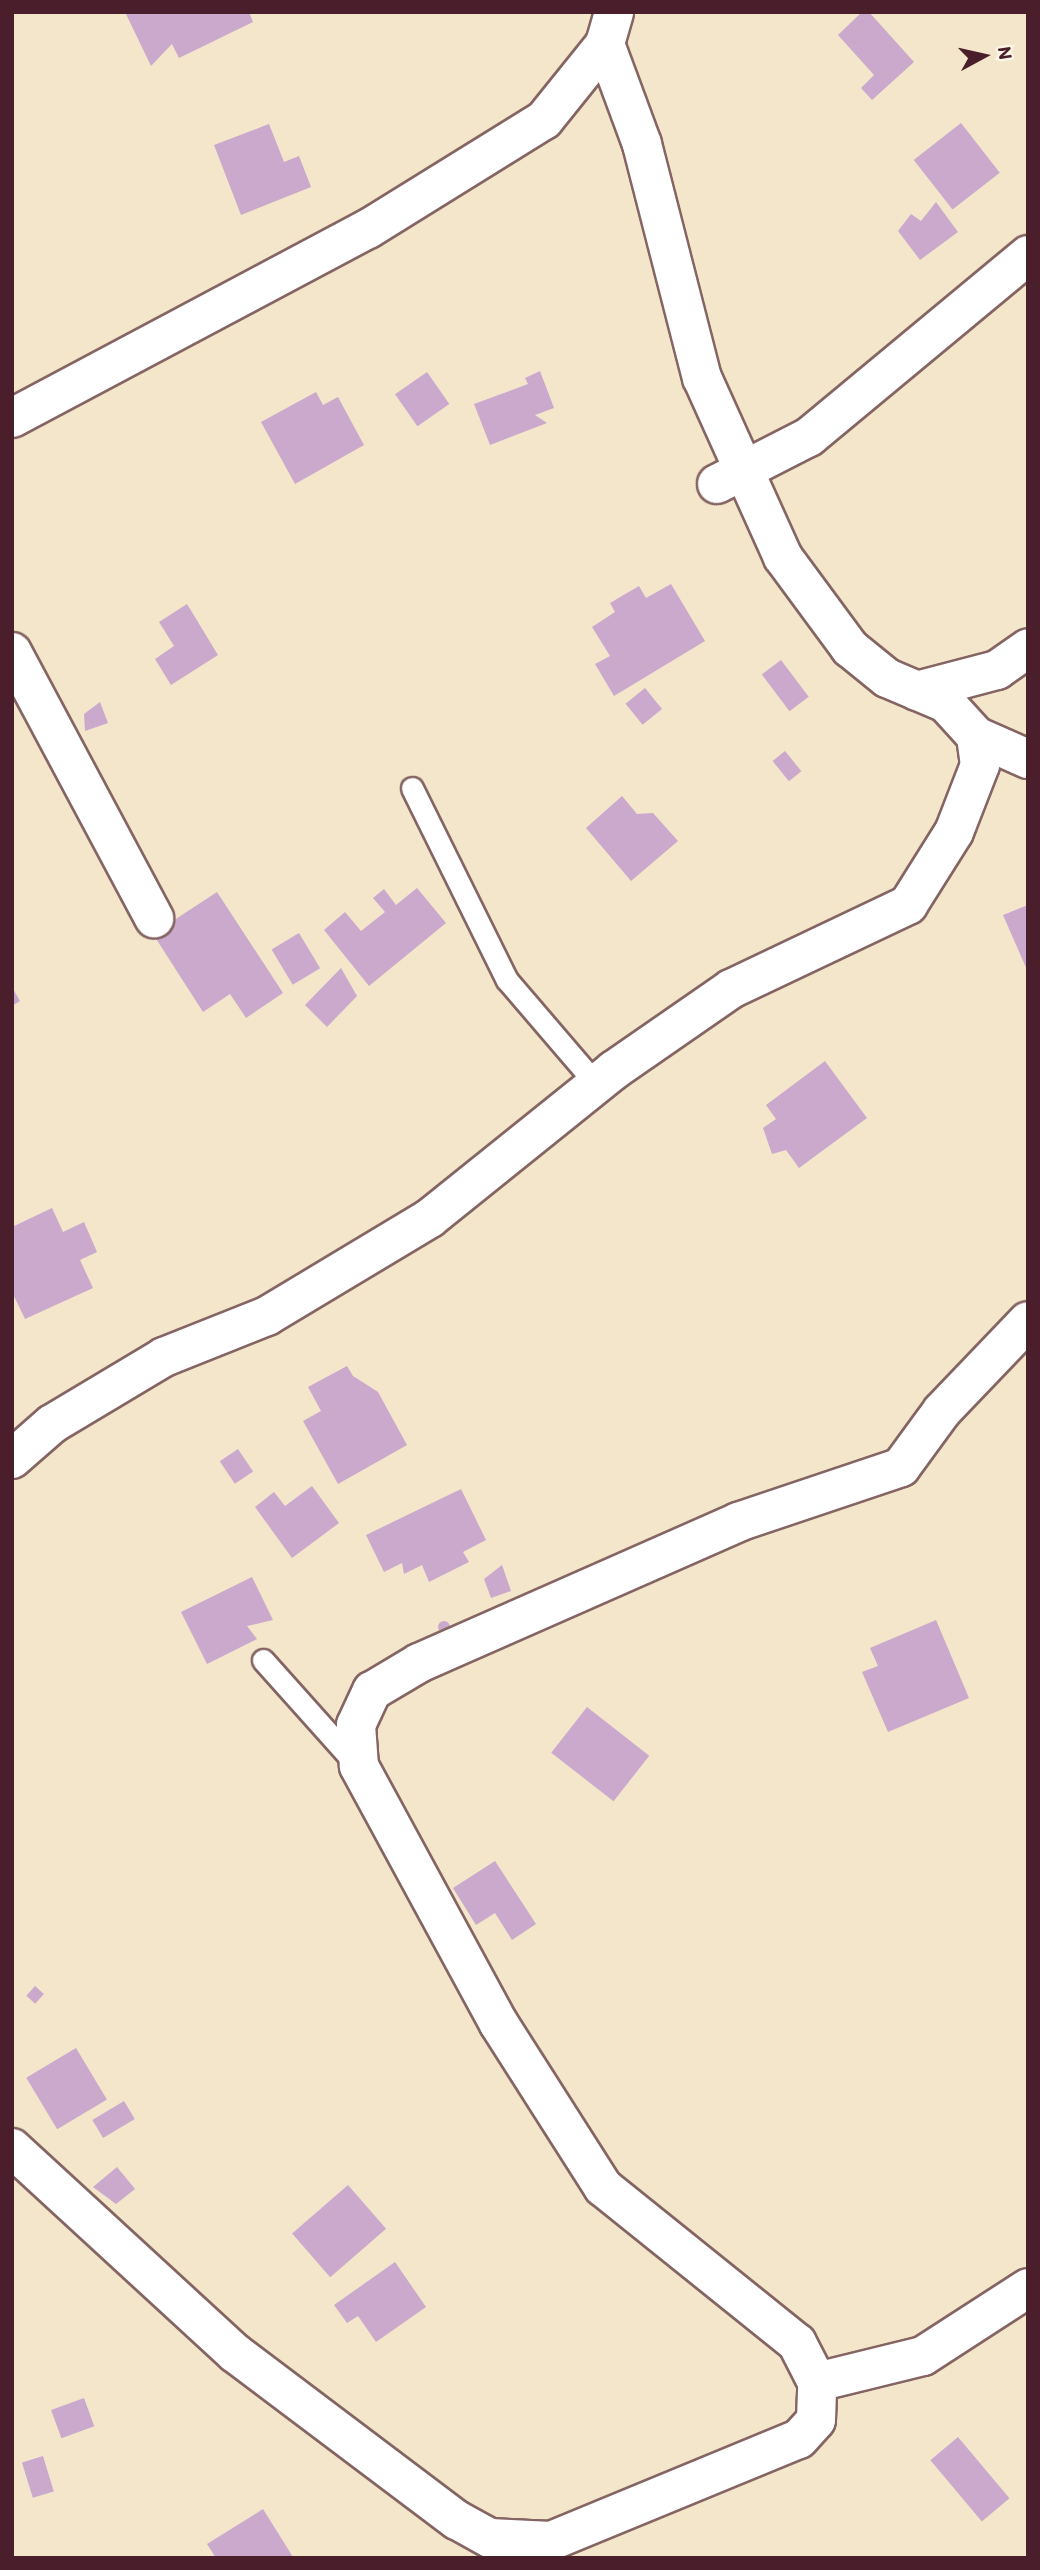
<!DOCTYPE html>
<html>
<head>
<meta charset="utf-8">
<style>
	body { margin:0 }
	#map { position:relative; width:1040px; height:2570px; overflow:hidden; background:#f3e6cb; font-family:Itim,sans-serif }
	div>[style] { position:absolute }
	.building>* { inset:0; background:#caa9cd; transform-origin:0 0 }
	.round { border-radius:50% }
	.roads { filter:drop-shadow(2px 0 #856563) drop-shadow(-2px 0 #856563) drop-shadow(0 2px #856563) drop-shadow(0 -2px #856563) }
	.lane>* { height:21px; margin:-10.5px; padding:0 10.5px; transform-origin:10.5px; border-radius:10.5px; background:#fff }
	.street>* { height:38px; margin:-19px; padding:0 19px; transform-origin:19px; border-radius:19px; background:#fff }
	span { translate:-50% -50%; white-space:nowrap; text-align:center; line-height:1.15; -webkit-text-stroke:5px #fcf5e5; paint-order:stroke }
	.frame { position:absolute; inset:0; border:14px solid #4a1f2b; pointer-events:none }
	.north { position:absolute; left:949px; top:21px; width:70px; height:70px; -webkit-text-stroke:5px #fcf5e5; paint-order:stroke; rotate:82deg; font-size:19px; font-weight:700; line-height:28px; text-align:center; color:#4a1f2b }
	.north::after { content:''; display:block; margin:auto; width:24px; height:32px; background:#4a1f2b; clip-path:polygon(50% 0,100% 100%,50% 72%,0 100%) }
</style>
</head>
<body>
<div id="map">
	<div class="building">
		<div style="clip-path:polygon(125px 12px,249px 12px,253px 22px,179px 58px,172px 44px,151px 66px)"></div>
		<div style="clip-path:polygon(862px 12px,869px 12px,914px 62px,872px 100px,861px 88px,874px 75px,838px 35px)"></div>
		<div style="left:961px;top:123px;width:63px;height:60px;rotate:52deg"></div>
		<div style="clip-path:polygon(269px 124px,284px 162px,299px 156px,311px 187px,241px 215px,214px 145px)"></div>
		<div style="clip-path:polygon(936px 202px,958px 232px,920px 260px,898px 231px,911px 214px,921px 221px)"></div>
		<div style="clip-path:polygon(540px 371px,554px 408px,535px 415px,547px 423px,490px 445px,474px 404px,528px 384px,525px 378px)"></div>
		<div style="left:427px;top:372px;width:39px;height:39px;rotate:55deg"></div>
		<div style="clip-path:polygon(316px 392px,323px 405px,338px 397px,364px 445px,295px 484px,261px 422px)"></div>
		<div style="clip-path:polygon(671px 584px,705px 641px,614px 696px,595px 664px,610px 656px,592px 627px,615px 612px,610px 603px,639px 586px,646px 598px)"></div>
		<div style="clip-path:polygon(187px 604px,218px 655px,171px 685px,155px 659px,174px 646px,159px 622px)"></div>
		<div style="left:781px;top:660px;width:46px;height:24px;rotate:53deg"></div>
		<div style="left:645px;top:688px;width:27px;height:25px;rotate:51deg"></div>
		<div style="clip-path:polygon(100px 702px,108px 723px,85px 731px,84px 714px)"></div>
		<div style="left:785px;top:751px;width:26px;height:16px;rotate:51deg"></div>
		<div style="clip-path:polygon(622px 796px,637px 814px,653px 813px,678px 841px,631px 881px,586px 828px)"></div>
		<div style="clip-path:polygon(417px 888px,446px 923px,369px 986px,324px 930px,345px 912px,361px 931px,385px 912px,373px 898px,384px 889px,396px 905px)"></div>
		<div style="clip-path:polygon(217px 892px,283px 993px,246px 1018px,230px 994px,203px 1012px,153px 934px)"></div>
		<div style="clip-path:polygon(1028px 905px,1028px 972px,1003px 915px)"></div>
		<div style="left:299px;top:933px;width:41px;height:32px;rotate:59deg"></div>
		<div style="clip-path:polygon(341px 968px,357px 996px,327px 1027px,305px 1005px)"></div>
		<div style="clip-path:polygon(12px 987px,20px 1001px,12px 1006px)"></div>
		<div style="clip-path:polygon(825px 1061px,867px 1118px,799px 1168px,786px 1150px,772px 1154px,763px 1128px,776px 1119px,766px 1105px)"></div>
		<div style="clip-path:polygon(52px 1208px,63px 1232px,84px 1222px,97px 1252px,80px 1260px,93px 1288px,25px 1319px,12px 1292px,12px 1227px)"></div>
		<div style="clip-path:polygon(347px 1366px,353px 1376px,378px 1392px,407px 1445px,338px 1484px,303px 1421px,321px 1411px,308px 1387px)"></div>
		<div style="left:238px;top:1449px;width:27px;height:22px;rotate:56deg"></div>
		<div style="clip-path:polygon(312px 1486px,339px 1523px,292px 1558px,255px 1507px,274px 1492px,285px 1506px)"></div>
		<div style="clip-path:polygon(461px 1489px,486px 1540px,463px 1552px,469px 1562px,429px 1582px,422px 1565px,404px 1574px,402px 1563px,384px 1572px,366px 1535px)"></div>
		<div style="clip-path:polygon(502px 1565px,511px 1591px,491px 1598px,484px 1579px)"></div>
		<div style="clip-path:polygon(252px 1577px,273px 1620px,247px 1626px,257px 1639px,207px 1664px,181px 1612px)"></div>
		<div style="clip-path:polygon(936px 1620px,969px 1698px,888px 1732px,862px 1672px,878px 1666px,870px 1648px)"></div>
		<div class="round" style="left:438px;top:1621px;width:12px;height:12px"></div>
		<div style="left:587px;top:1707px;width:79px;height:58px;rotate:38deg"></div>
		<div style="clip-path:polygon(495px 1861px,536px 1924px,512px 1940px,495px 1913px,476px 1925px,453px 1888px)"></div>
		<div style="left:35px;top:1986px;width:12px;height:13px;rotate:42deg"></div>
		<div style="left:76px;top:2048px;width:60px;height:58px;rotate:59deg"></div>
		<div style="left:124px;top:2101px;width:21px;height:37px;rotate:59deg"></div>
		<div style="clip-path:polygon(117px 2167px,135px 2189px,116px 2204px,93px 2187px)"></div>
		<div style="left:348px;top:2185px;width:58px;height:74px;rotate:49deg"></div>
		<div style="clip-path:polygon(395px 2262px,426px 2307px,376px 2342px,358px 2316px,347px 2323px,334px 2305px)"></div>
		<div style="left:84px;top:2398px;width:30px;height:35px;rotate:70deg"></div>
		<div style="left:958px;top:2437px;width:80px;height:36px;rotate:50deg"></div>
		<div style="left:43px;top:2456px;width:37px;height:22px;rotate:73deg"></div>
		<div style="clip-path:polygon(263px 2509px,293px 2557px,216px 2558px,207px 2544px)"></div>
	</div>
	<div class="roads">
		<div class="lane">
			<div style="left:412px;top:788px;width:214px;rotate:63.7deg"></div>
			<div style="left:507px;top:980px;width:137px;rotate:49.4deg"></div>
			<div style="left:263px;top:1660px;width:141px;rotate:48.2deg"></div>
		</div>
		<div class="street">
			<div style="left:12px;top:418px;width:403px;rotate:-28deg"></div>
			<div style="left:368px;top:229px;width:207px;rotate:-31.8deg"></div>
			<div style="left:544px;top:120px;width:97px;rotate:-51.2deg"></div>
			<div style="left:605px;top:44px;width:33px;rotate:-74deg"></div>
			<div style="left:717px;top:484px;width:103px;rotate:-27.1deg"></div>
			<div style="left:809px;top:437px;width:285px;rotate:-39.7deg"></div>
			<div style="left:12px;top:652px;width:302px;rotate:61.9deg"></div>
			<div style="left:917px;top:691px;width:83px;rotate:-14.7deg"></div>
			<div style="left:997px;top:670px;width:38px;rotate:-35deg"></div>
			<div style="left:976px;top:736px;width:57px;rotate:23.9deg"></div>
			<div style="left:12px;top:1459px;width:53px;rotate:-41.2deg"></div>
			<div style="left:52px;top:1424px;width:131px;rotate:-30.9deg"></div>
			<div style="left:164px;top:1357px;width:111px;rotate:-21.7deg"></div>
			<div style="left:267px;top:1316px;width:190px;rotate:-31deg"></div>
			<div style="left:430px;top:1218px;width:236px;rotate:-38.8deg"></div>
			<div style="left:614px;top:1070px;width:142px;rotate:-34.7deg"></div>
			<div style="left:731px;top:989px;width:196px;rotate:-25.4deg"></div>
			<div style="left:908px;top:905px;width:86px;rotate:-57.8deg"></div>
			<div style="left:954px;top:832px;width:72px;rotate:-68.8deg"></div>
			<div style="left:980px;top:765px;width:29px;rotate:-98deg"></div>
			<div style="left:976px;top:736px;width:45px;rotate:-132.3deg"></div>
			<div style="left:946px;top:703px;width:64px;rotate:-157deg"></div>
			<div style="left:887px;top:678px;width:48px;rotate:-141deg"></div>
			<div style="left:850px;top:648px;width:113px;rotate:-126.4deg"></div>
			<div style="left:783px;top:557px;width:196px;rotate:-114.3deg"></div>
			<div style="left:702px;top:378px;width:242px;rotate:-104.4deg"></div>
			<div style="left:642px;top:144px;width:107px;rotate:-110.3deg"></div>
			<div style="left:12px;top:2148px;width:303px;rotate:42.6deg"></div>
			<div style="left:235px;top:2353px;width:278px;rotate:37deg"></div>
			<div style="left:457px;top:2520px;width:38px;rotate:29deg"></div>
			<div style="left:490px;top:2538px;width:61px;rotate:2.8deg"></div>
			<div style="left:551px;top:2541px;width:268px;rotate:-22.4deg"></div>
			<div style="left:799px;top:2439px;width:25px;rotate:-48deg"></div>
			<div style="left:816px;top:2420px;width:38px;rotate:-88deg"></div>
			<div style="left:817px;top:2382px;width:44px;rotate:-117.1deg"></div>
			<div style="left:797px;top:2343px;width:249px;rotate:-141.2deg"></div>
			<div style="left:603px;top:2187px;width:193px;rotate:-122.5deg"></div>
			<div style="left:499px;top:2024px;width:294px;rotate:-118.5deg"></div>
			<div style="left:359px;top:1766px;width:41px;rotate:-94.2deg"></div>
			<div style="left:356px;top:1725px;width:38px;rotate:-65deg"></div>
			<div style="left:372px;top:1691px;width:55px;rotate:-30.8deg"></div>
			<div style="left:419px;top:1663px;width:349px;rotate:-23.8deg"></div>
			<div style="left:738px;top:1522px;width:172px;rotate:-18.6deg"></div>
			<div style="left:901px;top:1467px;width:69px;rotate:-53.8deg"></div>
			<div style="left:942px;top:1411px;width:124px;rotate:-46.3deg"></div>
			<div style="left:817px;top:2382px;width:109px;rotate:-13.8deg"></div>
			<div style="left:923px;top:2356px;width:125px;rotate:-32.9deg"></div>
		</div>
	</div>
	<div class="frame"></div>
	<div class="north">N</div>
</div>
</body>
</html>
